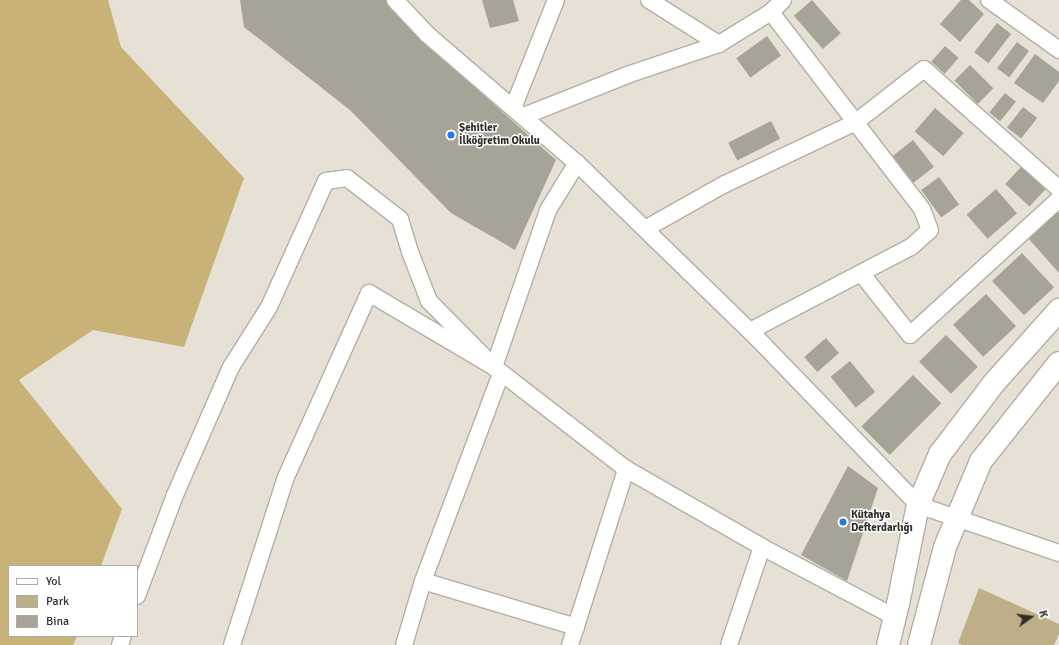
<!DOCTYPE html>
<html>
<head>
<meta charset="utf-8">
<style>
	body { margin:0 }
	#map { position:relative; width:1059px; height:645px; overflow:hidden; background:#e7e1d5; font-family:Signika,sans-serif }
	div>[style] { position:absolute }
	.green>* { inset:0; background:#bfaf88 }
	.forest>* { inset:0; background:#c9b277 }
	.building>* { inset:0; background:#a7a397; transform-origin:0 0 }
	.roads { filter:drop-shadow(1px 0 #b3aea2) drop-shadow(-1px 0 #b3aea2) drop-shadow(0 1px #b3aea2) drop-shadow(0 -1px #b3aea2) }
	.minor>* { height:16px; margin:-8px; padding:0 8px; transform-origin:8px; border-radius:8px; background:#fff }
	.secondary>* { height:22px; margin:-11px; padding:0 11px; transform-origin:11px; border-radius:11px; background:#fff }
	.dots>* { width:11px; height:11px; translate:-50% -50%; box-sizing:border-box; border:2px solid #fff; border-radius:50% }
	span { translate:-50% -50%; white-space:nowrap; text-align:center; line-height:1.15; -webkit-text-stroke:3px #fff; paint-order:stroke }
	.poi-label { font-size:11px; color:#312f2a; font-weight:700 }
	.left { translate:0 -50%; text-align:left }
	.legend { position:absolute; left:8px; top:565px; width:130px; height:72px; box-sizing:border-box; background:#fff; border:1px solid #adacaa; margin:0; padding:5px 7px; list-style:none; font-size:12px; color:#312f2a }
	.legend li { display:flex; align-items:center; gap:8px; height:20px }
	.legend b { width:20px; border:1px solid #adacaa }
	.north { position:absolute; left:1011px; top:597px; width:40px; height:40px; -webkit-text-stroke:3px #fff; paint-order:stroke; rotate:76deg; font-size:11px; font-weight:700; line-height:16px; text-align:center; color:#312f2a }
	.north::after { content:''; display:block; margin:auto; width:14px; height:18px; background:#312f2a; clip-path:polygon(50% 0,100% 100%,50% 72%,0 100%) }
</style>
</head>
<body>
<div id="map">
	<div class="green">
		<div style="clip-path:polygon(979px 588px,1059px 624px,1059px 634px,1054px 645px,962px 645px,958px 643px)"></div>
	</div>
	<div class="forest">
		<div style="clip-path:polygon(0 0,108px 0,121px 47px,244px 178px,184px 347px,93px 330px,19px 380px,122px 509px,101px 566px,9px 566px,9px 636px,77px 636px,73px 645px,0 645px)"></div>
	</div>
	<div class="building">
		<div style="clip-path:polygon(240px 0,386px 0,410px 29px,556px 160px,515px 250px,451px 213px,350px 110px,244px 27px)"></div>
		<div style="clip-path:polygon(482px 0,513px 0,519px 21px,490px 28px)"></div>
		<div style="left:812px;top:0;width:44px;height:24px;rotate:49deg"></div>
		<div style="clip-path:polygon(961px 0,969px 0,984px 14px,960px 42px,940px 24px)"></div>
		<div style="left:997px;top:23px;width:18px;height:37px;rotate:38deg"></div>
		<div style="left:767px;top:36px;width:24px;height:38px;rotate:54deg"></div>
		<div style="left:1017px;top:42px;width:15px;height:33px;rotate:37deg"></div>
		<div style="left:945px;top:46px;width:18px;height:21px;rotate:41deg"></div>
		<div style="clip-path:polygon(1035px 54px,1059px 72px,1059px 81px,1043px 103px,1014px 83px)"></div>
		<div style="left:970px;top:65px;width:33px;height:22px;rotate:45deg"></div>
		<div style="left:1005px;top:93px;width:14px;height:25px;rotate:39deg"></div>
		<div style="left:1023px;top:107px;width:18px;height:26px;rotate:38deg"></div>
		<div style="left:935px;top:108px;width:38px;height:31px;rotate:41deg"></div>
		<div style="left:771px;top:121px;width:20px;height:48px;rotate:63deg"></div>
		<div style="left:913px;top:140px;width:34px;height:26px;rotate:52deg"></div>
		<div style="left:1023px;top:165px;width:33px;height:26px;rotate:43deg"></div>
		<div style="left:939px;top:177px;width:34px;height:22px;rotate:54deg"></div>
		<div style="left:996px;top:189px;width:32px;height:39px;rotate:49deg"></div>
		<div style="clip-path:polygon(1058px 212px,1059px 213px,1059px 273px,1028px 238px)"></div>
		<div style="left:1022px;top:253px;width:47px;height:41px;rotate:47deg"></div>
		<div style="left:986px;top:294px;width:44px;height:45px;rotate:47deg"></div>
		<div style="left:946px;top:335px;width:45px;height:38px;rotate:45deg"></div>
		<div style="left:826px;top:338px;width:20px;height:29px;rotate:49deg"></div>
		<div style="left:850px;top:361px;width:40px;height:25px;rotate:51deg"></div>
		<div style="left:913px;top:375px;width:40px;height:73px;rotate:45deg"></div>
		<div style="clip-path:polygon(848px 466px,878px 488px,847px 581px,801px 555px)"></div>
	</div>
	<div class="roads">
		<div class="minor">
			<div style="left:395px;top:0;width:48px;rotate:46.7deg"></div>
			<div style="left:428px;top:35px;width:196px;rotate:40.7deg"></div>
			<div style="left:577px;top:163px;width:105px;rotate:44.2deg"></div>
			<div style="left:652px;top:236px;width:146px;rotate:44.2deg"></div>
			<div style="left:757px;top:338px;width:232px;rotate:46deg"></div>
			<div style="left:918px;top:505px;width:149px;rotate:18.8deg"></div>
			<div style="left:649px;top:0;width:83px;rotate:32.2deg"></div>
			<div style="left:989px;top:0;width:86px;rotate:35.5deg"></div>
			<div style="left:513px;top:108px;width:116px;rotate:-68.3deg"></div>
			<div style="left:524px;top:116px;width:114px;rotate:-21.6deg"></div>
			<div style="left:630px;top:74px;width:94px;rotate:-18.6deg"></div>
			<div style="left:719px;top:44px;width:61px;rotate:-31.6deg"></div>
			<div style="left:771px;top:12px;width:17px;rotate:-45deg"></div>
			<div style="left:645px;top:229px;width:92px;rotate:-29.4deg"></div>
			<div style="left:725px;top:184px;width:145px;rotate:-25.3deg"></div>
			<div style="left:856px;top:122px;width:86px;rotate:-37.9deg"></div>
			<div style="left:924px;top:69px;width:181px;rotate:41.6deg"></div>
			<div style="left:861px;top:273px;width:79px;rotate:51.7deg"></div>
			<div style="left:910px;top:335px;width:202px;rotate:-42.4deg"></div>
			<div style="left:750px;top:331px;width:182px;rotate:-27.6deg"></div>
			<div style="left:911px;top:247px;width:25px;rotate:-42deg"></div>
			<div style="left:930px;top:230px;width:22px;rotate:-111deg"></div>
			<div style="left:922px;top:209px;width:248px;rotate:-127.5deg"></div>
			<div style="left:423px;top:581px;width:160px;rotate:16.7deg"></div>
			<div style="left:137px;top:596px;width:108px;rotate:-69.4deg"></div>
			<div style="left:175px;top:495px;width:140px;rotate:-66.4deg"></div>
			<div style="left:231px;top:367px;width:71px;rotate:-57.7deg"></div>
			<div style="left:269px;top:307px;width:138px;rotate:-65.7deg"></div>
			<div style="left:326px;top:181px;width:21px;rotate:-8deg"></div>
			<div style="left:347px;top:178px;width:67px;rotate:37.7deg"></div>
			<div style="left:400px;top:219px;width:34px;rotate:73deg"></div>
			<div style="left:410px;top:252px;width:53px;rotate:68.8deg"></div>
			<div style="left:429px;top:301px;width:93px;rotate:45.4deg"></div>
			<div style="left:494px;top:367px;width:166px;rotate:-71deg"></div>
			<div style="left:548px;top:210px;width:55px;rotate:-58.3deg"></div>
			<div style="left:120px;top:645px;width:9px;rotate:-72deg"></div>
			<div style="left:232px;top:645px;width:176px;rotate:-72.2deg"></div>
			<div style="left:286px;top:477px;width:202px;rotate:-65.7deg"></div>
			<div style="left:369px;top:293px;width:145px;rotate:30.6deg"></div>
			<div style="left:494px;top:367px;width:167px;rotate:37.7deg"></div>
			<div style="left:626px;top:469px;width:157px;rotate:29.8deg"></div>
			<div style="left:762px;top:547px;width:150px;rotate:27.8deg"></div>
			<div style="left:404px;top:645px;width:67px;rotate:-73.5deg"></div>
			<div style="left:423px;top:581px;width:222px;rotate:-69.4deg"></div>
			<div style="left:570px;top:645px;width:185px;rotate:-72.3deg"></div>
			<div style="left:729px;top:645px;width:103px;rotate:-71.4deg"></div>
		</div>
		<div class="secondary">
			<div style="left:888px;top:645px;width:42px;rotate:-76.3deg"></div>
			<div style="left:898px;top:604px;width:101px;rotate:-78.6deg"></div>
			<div style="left:918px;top:505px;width:56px;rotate:-66.7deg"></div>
			<div style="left:940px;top:454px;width:89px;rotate:-52.7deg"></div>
			<div style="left:994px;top:383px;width:98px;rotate:-48.3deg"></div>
			<div style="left:919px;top:645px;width:101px;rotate:-75.1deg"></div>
			<div style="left:945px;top:547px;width:93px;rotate:-67.3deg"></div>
			<div style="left:981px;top:461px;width:125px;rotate:-51.5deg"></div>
		</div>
	</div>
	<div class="dots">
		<div style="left:451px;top:135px;background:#1d7de6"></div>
		<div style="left:843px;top:522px;background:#1d7de6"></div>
	</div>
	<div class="poi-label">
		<span class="left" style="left:459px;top:135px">Şehitler<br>İlköğretim Okulu</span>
		<span class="left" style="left:851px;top:522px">Kütahya<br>Defterdarlığı</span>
	</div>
	<ul class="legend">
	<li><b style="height:5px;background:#fff"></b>Yol</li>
	<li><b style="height:11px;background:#bfaf88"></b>Park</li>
	<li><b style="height:11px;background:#a7a397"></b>Bina</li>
	</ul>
	<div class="north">K</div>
</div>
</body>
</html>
